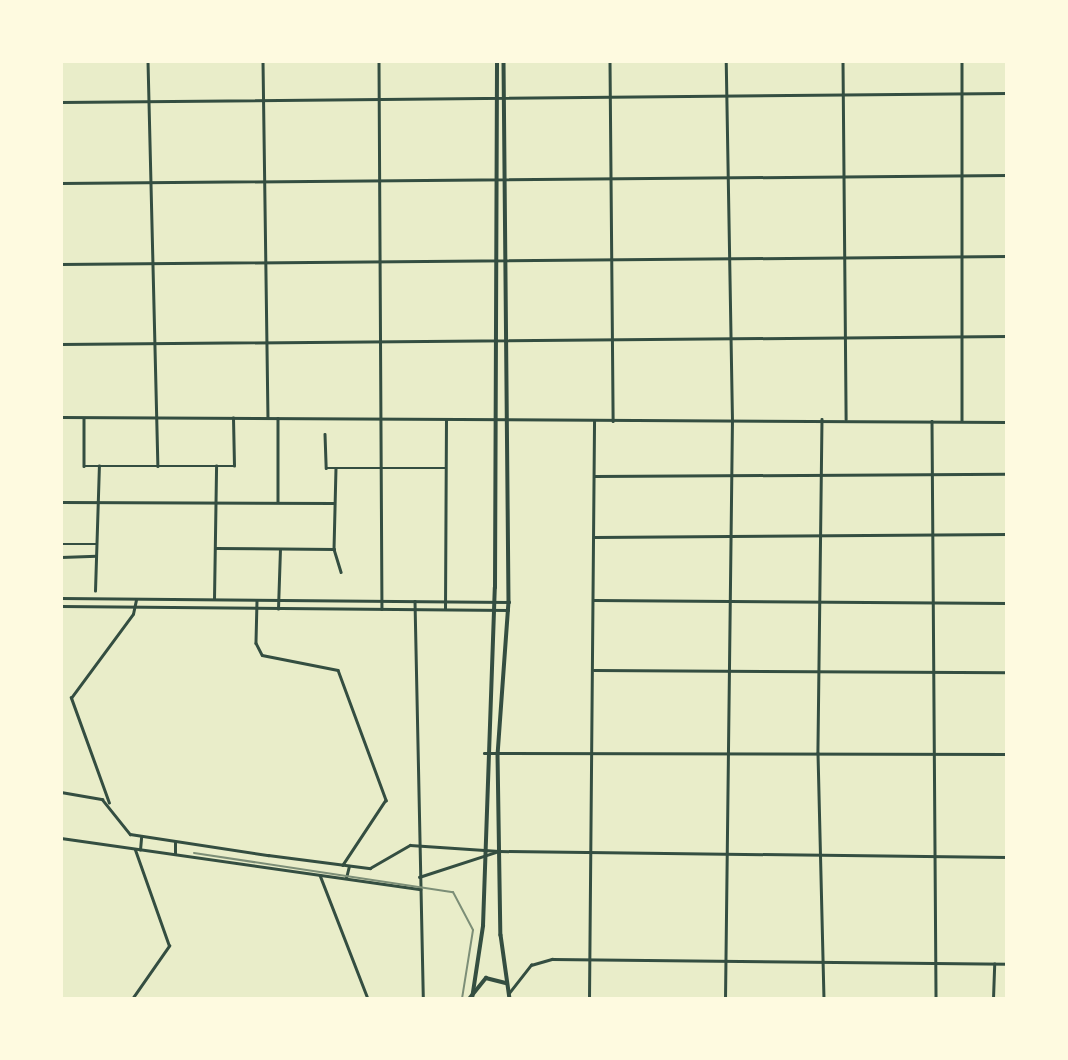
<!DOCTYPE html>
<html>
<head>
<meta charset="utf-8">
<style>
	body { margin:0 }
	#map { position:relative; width:1068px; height:1060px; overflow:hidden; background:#e9edc9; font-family:"PT Sans Narrow",sans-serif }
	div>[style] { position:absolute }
	.minor>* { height:2.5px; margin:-1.25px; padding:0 1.25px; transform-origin:1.25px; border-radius:1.25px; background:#344e41 }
	.tertiary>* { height:2.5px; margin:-1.25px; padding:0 1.25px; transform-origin:1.25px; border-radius:1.25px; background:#344e41 }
	.secondary>* { height:3.5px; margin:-1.75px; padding:0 1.75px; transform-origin:1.75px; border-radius:1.75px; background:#344e41 }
	.tram>* { height:2px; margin:-1px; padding:0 1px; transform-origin:1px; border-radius:1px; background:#7c8e77 }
	span { translate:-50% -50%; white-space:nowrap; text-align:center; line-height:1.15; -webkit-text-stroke:7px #fefae0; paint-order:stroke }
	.frame { position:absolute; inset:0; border:63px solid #fefae0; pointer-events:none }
</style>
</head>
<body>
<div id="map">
	<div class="minor">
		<div style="left:148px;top:61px;width:405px;rotate:88.6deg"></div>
		<div style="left:263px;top:61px;width:357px;rotate:89.2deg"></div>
		<div style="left:379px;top:61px;width:548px;rotate:89.69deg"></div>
		<div style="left:843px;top:61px;width:358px;rotate:89.5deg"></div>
		<div style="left:962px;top:61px;width:360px;rotate:90deg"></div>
		<div style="left:61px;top:102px;width:946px;rotate:-0.55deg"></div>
		<div style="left:61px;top:183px;width:946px;rotate:-0.48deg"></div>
		<div style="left:61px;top:344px;width:946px;rotate:-0.48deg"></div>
		<div style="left:84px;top:418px;width:48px;rotate:90deg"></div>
		<div style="left:84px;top:466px;width:150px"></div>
		<div style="left:234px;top:466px;width:48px;rotate:-91.2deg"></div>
		<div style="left:278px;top:418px;width:84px;rotate:90deg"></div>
		<div style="left:822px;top:419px;width:334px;rotate:90.7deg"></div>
		<div style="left:818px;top:753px;width:246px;rotate:88.6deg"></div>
		<div style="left:932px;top:421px;width:578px;rotate:89.6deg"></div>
		<div style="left:325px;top:434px;width:34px;rotate:88deg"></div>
		<div style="left:326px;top:468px;width:119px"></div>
		<div style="left:336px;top:468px;width:81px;rotate:91.4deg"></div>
		<div style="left:334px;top:549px;width:24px;rotate:73deg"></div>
		<div style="left:595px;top:476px;width:412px;rotate:-0.3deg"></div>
		<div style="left:61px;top:502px;width:273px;rotate:0.2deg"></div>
		<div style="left:595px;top:537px;width:412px;rotate:-0.4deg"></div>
		<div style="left:61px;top:544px;width:36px"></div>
		<div style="left:215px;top:548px;width:119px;rotate:0.5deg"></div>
		<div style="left:61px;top:557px;width:35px;rotate:-2deg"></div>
		<div style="left:95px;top:591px;width:125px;rotate:-88.2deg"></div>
		<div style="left:214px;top:599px;width:133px;rotate:-89.1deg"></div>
		<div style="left:594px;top:600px;width:413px;rotate:0.4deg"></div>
		<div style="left:257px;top:601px;width:42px;rotate:91.4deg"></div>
		<div style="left:256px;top:643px;width:13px;rotate:63deg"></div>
		<div style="left:262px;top:655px;width:77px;rotate:11.2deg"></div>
		<div style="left:338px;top:670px;width:139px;rotate:69.7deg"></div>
		<div style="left:386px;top:800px;width:78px;rotate:123.5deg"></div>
		<div style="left:278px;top:609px;width:59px;rotate:-88.1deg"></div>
		<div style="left:445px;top:609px;width:189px;rotate:-89.7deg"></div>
		<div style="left:594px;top:670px;width:413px;rotate:0.3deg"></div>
		<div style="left:499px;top:851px;width:508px;rotate:0.68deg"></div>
		<div style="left:320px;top:875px;width:133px;rotate:68.8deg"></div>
		<div style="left:589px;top:999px;width:578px;rotate:-89.5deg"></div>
		<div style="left:725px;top:999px;width:578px;rotate:-89.31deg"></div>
		<div style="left:732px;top:421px;width:360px;rotate:-91deg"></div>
		<div style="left:993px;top:999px;width:35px;rotate:-88deg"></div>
	</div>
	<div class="tertiary">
		<div style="left:610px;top:61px;width:360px;rotate:89.5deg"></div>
		<div style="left:61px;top:264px;width:946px;rotate:-0.48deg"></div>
		<div style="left:61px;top:417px;width:946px;rotate:0.3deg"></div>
		<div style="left:61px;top:598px;width:448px;rotate:0.5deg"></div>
		<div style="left:415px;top:601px;width:398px;rotate:88.8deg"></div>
		<div style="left:61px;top:606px;width:447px;rotate:0.5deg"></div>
		<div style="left:484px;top:753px;width:523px;rotate:0.11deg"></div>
		<div style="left:61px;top:792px;width:42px;rotate:9.7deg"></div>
		<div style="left:102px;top:799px;width:45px;rotate:51.3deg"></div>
		<div style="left:130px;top:834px;width:140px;rotate:8.7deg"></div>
		<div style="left:268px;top:855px;width:103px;rotate:7.3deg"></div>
		<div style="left:370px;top:868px;width:46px;rotate:-29.9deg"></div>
		<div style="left:410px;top:845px;width:89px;rotate:3.9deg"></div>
		<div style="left:109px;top:803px;width:112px;rotate:-109.9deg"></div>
		<div style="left:71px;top:698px;width:104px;rotate:-53.6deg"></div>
		<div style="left:133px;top:614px;width:14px;rotate:-78deg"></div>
		<div style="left:61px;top:838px;width:363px;rotate:8.1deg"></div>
		<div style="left:140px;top:850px;width:12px;rotate:-85deg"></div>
		<div style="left:175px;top:854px;width:11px;rotate:-90deg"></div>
		<div style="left:419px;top:877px;width:84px;rotate:-18deg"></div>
		<div style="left:346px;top:878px;width:12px;rotate:-76deg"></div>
		<div style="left:509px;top:993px;width:36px;rotate:-52deg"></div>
		<div style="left:531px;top:965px;width:22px;rotate:-16deg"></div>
		<div style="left:552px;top:959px;width:455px;rotate:0.6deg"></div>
		<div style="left:132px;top:999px;width:65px;rotate:-55.1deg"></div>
		<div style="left:169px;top:946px;width:102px;rotate:-109.5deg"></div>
	</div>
	<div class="secondary">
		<div style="left:504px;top:61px;width:541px;rotate:89.47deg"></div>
		<div style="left:509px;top:602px;width:152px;rotate:94.1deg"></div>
		<div style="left:498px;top:754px;width:181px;rotate:89.1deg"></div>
		<div style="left:501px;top:935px;width:65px;rotate:82deg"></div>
		<div style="left:469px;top:999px;width:27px;rotate:-51deg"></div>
		<div style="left:486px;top:978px;width:21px;rotate:14deg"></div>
		<div style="left:472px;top:999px;width:74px;rotate:-81.4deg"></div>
		<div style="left:483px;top:926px;width:338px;rotate:-88deg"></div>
		<div style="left:495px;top:588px;width:527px;rotate:-89.78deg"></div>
	</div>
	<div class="tram">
		<div style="left:194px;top:853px;width:262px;rotate:8.6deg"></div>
		<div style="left:453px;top:892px;width:43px;rotate:62.2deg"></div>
		<div style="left:473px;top:930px;width:70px;rotate:99.1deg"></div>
	</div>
	<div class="frame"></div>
</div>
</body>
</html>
